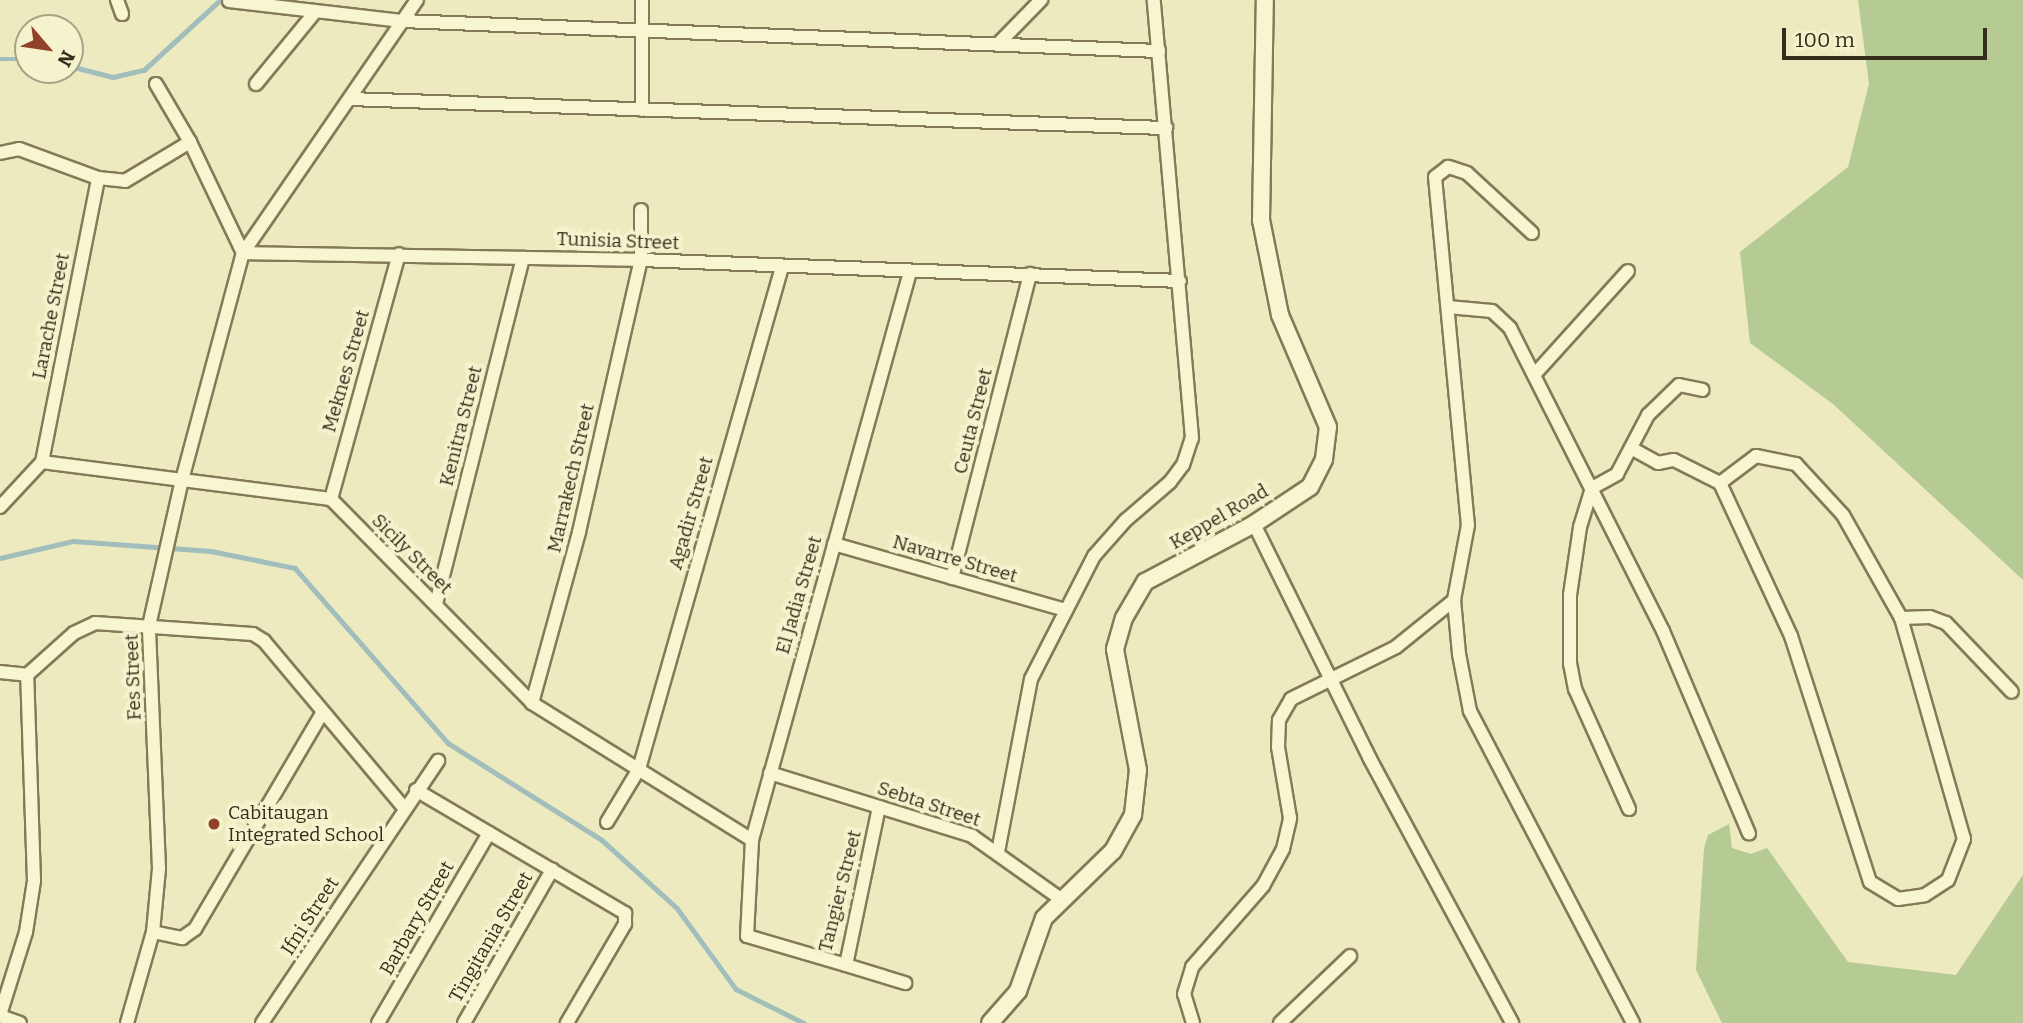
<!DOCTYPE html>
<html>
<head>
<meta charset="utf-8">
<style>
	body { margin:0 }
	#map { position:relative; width:2023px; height:1023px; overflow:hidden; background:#eceabe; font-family:Bitter,serif }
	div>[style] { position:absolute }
	.green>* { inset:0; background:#b6ca93 }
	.stream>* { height:4.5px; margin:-2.25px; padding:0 2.25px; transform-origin:2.25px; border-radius:2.25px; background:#a1bebd }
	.roads { filter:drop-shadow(2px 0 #847a57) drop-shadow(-2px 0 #847a57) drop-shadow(0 2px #847a57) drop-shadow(0 -2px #847a57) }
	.minor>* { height:12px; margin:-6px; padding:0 6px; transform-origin:6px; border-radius:6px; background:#f8f6d1 }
	.tertiary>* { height:16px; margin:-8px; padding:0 8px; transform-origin:8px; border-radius:8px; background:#f8f6d1 }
	.dots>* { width:19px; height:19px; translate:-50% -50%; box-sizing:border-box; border:4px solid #f4f3cd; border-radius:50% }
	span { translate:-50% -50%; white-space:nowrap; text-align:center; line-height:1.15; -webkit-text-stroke:7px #f4f3cd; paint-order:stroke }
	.street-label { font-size:19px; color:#342d1c }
	.poi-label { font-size:19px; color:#342d1c }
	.left { translate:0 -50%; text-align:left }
	.north { position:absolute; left:14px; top:14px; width:70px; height:70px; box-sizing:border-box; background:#f4f3cd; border:2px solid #a7a486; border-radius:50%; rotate:119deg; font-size:19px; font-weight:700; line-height:28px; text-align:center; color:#342d1c }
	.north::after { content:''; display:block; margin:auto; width:24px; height:32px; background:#924229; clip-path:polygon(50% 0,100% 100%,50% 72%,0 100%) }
	.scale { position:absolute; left:1782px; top:28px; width:205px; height:32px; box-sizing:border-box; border:4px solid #342d1c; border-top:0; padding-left:9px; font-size:21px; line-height:24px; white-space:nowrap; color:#342d1c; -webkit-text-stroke:5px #f4f3cd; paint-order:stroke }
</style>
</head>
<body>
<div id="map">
	<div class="green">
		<div style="clip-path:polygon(1858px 0,2023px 0,2023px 580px,1833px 404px,1750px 343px,1740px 252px,1848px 167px,1869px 84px)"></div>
		<div style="clip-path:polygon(1729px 824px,1732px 848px,1751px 854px,1767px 848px,1848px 962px,1956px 975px,2023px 875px,2023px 1023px,1722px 1023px,1696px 970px,1704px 848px,1708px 835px)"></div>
	</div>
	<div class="stream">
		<div style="left:0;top:59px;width:28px"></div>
		<div style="left:70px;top:66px;width:44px;rotate:14.3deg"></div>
		<div style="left:113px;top:77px;width:32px;rotate:-13deg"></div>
		<div style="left:144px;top:70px;width:103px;rotate:-42.6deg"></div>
		<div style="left:0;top:558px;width:75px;rotate:-13.1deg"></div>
		<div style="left:73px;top:541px;width:138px;rotate:4.1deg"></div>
		<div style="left:211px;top:551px;width:86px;rotate:11.4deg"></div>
		<div style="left:295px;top:568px;width:232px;rotate:48.8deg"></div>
		<div style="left:448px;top:743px;width:182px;rotate:32.2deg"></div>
		<div style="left:602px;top:840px;width:101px;rotate:42.2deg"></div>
		<div style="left:677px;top:908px;width:100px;rotate:53.9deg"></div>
		<div style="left:736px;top:989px;width:76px;rotate:26.6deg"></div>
	</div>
	<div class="roads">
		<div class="minor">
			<div style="left:117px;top:0;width:15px;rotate:70deg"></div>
			<div style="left:229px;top:1px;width:174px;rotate:6.6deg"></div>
			<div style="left:402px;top:21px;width:758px;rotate:2.27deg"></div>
			<div style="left:998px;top:44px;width:62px;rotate:-45.7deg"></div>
			<div style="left:156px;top:84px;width:67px;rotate:59.6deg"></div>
			<div style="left:190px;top:142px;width:123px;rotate:64.5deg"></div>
			<div style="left:243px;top:253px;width:398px;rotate:1deg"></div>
			<div style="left:641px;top:260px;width:539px;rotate:2.23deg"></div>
			<div style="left:256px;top:84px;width:94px;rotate:-50.6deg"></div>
			<div style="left:350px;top:99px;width:817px;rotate:2.04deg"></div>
			<div style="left:642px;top:110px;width:110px;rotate:-90deg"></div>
			<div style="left:0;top:153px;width:19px;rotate:-12deg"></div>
			<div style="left:19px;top:149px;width:84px;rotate:20.2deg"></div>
			<div style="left:98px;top:178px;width:27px;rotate:6deg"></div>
			<div style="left:125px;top:181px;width:76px;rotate:-31deg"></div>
			<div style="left:1532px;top:233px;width:88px;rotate:-137.3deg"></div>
			<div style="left:1467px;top:173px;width:20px;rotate:-162deg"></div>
			<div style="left:1448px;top:167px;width:16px;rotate:142deg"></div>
			<div style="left:1435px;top:177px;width:350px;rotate:84.6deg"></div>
			<div style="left:1468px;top:525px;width:76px;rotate:100.6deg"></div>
			<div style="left:1454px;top:600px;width:54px;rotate:84.7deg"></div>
			<div style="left:1459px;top:654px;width:58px;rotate:79.1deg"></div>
			<div style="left:1470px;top:711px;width:352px;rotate:62.4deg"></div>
			<div style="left:1448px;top:307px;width:44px;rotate:5.2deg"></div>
			<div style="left:1492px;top:311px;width:25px;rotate:43deg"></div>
			<div style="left:1510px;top:328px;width:339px;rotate:63.2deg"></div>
			<div style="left:1663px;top:631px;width:220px;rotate:67deg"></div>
			<div style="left:1534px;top:375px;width:140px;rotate:-47.9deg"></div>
			<div style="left:1631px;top:448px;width:31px;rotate:29deg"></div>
			<div style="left:1658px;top:463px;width:16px;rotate:-11deg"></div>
			<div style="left:1674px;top:460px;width:51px;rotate:26.6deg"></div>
			<div style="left:1720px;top:483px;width:169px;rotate:65.1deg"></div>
			<div style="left:1791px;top:636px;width:258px;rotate:72.2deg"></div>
			<div style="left:1870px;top:882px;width:33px;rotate:31deg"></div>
			<div style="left:1898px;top:899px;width:27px;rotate:-8deg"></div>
			<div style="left:1925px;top:895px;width:27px;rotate:-33deg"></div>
			<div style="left:1948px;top:880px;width:44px;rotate:-68.7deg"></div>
			<div style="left:1964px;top:839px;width:230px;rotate:-105.9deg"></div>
			<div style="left:42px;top:462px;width:289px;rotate:-78.8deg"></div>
			<div style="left:1720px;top:483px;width:45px;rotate:-36.9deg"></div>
			<div style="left:1756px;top:456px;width:41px;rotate:11.3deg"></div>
			<div style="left:1796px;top:464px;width:69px;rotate:47.3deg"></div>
			<div style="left:1843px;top:515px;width:118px;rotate:60.6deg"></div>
			<div style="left:1901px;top:618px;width:29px;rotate:-2deg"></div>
			<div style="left:1930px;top:617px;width:17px;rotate:21deg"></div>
			<div style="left:1946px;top:623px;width:95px;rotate:46.3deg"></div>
			<div style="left:331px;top:499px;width:254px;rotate:-74.5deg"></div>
			<div style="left:0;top:507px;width:62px;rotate:-47deg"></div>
			<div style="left:42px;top:462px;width:291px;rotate:7.3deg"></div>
			<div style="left:331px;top:499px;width:286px;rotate:45.4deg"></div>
			<div style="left:532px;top:703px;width:259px;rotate:31.9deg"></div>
			<div style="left:1254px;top:524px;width:262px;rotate:63.7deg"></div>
			<div style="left:1370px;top:759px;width:300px;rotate:61.7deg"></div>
			<div style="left:834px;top:544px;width:241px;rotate:15.9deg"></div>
			<div style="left:952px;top:578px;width:314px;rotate:-75.6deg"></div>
			<div style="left:436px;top:604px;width:357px;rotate:-75.9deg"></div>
			<div style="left:0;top:672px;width:27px;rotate:6deg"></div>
			<div style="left:27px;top:675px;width:63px;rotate:-41.8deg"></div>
			<div style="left:74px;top:633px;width:23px;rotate:-25deg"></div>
			<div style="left:95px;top:623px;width:158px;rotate:4deg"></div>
			<div style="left:253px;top:634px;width:13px;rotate:32deg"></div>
			<div style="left:264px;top:641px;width:218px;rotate:50deg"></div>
			<div style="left:532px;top:703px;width:177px;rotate:-74.6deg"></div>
			<div style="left:579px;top:532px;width:279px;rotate:-77.2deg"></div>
			<div style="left:641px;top:260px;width:50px;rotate:-90deg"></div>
			<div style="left:770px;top:773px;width:212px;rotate:17.3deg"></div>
			<div style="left:972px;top:836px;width:110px;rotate:35.4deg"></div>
			<div style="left:416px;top:790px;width:243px;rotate:30.5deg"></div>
			<div style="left:625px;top:913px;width:11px;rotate:90deg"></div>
			<div style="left:625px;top:924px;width:115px;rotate:120.4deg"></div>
			<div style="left:879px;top:807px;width:161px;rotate:101.8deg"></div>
			<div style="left:846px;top:965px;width:103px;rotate:-163.7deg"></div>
			<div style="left:747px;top:936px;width:96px;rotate:-87deg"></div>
			<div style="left:752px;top:840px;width:590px;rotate:-74.46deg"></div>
			<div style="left:1629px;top:809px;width:132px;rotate:-114.2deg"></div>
			<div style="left:1575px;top:689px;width:25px;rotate:-101deg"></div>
			<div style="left:1570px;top:664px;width:69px;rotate:-90deg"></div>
			<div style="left:1570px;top:595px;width:69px;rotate:-81.6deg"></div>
			<div style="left:1580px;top:527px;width:41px;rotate:-72.9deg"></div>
			<div style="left:1592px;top:488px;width:29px;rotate:-29deg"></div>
			<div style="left:1617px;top:474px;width:67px;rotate:-62.3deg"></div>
			<div style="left:1648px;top:415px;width:43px;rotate:-44.1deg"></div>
			<div style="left:1679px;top:385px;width:24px;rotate:12deg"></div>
			<div style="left:607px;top:822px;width:62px;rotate:-58.9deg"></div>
			<div style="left:639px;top:769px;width:522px;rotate:-74.1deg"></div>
			<div style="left:998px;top:852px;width:176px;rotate:-79.2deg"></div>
			<div style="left:1031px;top:679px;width:138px;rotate:-62.9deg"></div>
			<div style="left:1094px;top:556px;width:48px;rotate:-48.4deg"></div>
			<div style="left:1126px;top:520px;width:58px;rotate:-40.8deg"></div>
			<div style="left:1170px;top:482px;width:21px;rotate:-53deg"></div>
			<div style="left:1183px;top:465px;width:28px;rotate:-72deg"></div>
			<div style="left:1192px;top:438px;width:440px;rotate:-95deg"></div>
			<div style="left:153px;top:932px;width:30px;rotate:12deg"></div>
			<div style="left:182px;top:938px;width:16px;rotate:-35deg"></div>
			<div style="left:195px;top:929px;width:251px;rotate:-59.5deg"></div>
			<div style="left:846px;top:965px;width:62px;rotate:17deg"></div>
			<div style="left:0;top:1015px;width:87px;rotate:-72.6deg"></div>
			<div style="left:26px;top:932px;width:52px;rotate:-81.1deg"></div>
			<div style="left:34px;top:881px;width:206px;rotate:-91.9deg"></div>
			<div style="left:0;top:1016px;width:21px;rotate:19deg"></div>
			<div style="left:127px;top:1023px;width:95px;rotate:-74.1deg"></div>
			<div style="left:153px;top:932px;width:64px;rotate:-84.6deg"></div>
			<div style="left:159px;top:868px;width:242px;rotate:-92.4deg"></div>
			<div style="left:149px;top:626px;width:150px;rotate:-77.3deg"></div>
			<div style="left:182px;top:480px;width:235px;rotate:-75deg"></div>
			<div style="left:243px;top:253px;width:307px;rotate:-55.5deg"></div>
			<div style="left:262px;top:1023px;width:316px;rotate:-56.1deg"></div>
			<div style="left:378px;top:1023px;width:220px;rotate:-59.7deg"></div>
			<div style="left:464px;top:1023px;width:177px;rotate:-60.1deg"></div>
			<div style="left:1193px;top:1023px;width:30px;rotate:-107deg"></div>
			<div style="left:1184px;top:994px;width:28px;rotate:-73deg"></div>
			<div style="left:1192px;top:967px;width:108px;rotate:-48.8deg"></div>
			<div style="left:1263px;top:886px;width:42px;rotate:-61.6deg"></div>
			<div style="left:1283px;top:849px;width:32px;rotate:-77deg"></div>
			<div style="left:1290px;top:818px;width:72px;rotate:-99.6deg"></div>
			<div style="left:1278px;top:747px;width:27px;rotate:-88deg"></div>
			<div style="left:1279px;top:720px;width:24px;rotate:-60deg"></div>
			<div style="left:1291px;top:699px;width:117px;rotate:-26.3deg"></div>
			<div style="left:1396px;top:647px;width:75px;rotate:-39deg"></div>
			<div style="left:1280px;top:1023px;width:97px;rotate:-43.7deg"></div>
		</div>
		<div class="tertiary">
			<div style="left:990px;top:1023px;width:43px;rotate:-48.8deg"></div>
			<div style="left:1018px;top:991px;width:77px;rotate:-70.4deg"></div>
			<div style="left:1044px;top:918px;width:96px;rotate:-44.2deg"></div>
			<div style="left:1113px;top:851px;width:41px;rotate:-60.9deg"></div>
			<div style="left:1133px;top:815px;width:45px;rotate:-83.7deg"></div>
			<div style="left:1138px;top:770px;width:123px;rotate:-100.8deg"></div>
			<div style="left:1115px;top:649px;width:32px;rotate:-74deg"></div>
			<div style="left:1124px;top:618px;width:42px;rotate:-59.7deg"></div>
			<div style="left:1145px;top:582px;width:123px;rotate:-28deg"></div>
			<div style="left:1254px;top:524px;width:67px;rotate:-33.5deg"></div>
			<div style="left:1310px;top:487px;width:31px;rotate:-63deg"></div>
			<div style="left:1324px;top:459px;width:32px;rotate:-83deg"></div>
			<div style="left:1328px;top:427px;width:122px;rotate:-113.2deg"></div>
			<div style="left:1280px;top:315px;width:97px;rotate:-101.3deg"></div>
			<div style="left:1261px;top:220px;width:220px;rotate:-89deg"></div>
		</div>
	</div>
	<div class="dots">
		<div style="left:214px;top:824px;background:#924229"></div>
	</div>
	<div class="street-label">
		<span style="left:618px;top:241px;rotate:2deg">Tunisia Street</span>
		<span style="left:51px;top:316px;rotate:-79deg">Larache Street</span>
		<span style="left:346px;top:371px;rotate:-74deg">Meknes Street</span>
		<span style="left:973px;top:421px;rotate:-76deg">Ceuta Street</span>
		<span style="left:461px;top:426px;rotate:-76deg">Kenitra Street</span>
		<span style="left:571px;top:478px;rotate:-77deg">Marrakech Street</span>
		<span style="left:691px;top:513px;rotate:-74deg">Agadir Street</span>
		<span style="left:1219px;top:517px;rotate:-30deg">Keppel Road</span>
		<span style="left:412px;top:554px;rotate:45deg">Sicily Street</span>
		<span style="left:955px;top:559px;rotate:16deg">Navarre Street</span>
		<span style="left:799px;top:595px;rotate:-74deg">El Jadia Street</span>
		<span style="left:133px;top:677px;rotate:-92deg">Fes Street</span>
		<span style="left:929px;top:804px;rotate:18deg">Sebta Street</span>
		<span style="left:840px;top:891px;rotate:-76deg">Tangier Street</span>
		<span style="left:310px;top:916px;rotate:-57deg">Ifni Street</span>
		<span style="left:417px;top:918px;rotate:-60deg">Barbary Street</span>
		<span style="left:491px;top:937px;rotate:-60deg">Tingitania Street</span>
	</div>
	<div class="poi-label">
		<span class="left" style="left:228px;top:824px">Cabitaugan<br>Integrated School</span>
	</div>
	<div class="north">N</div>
	<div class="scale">100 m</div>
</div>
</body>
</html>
